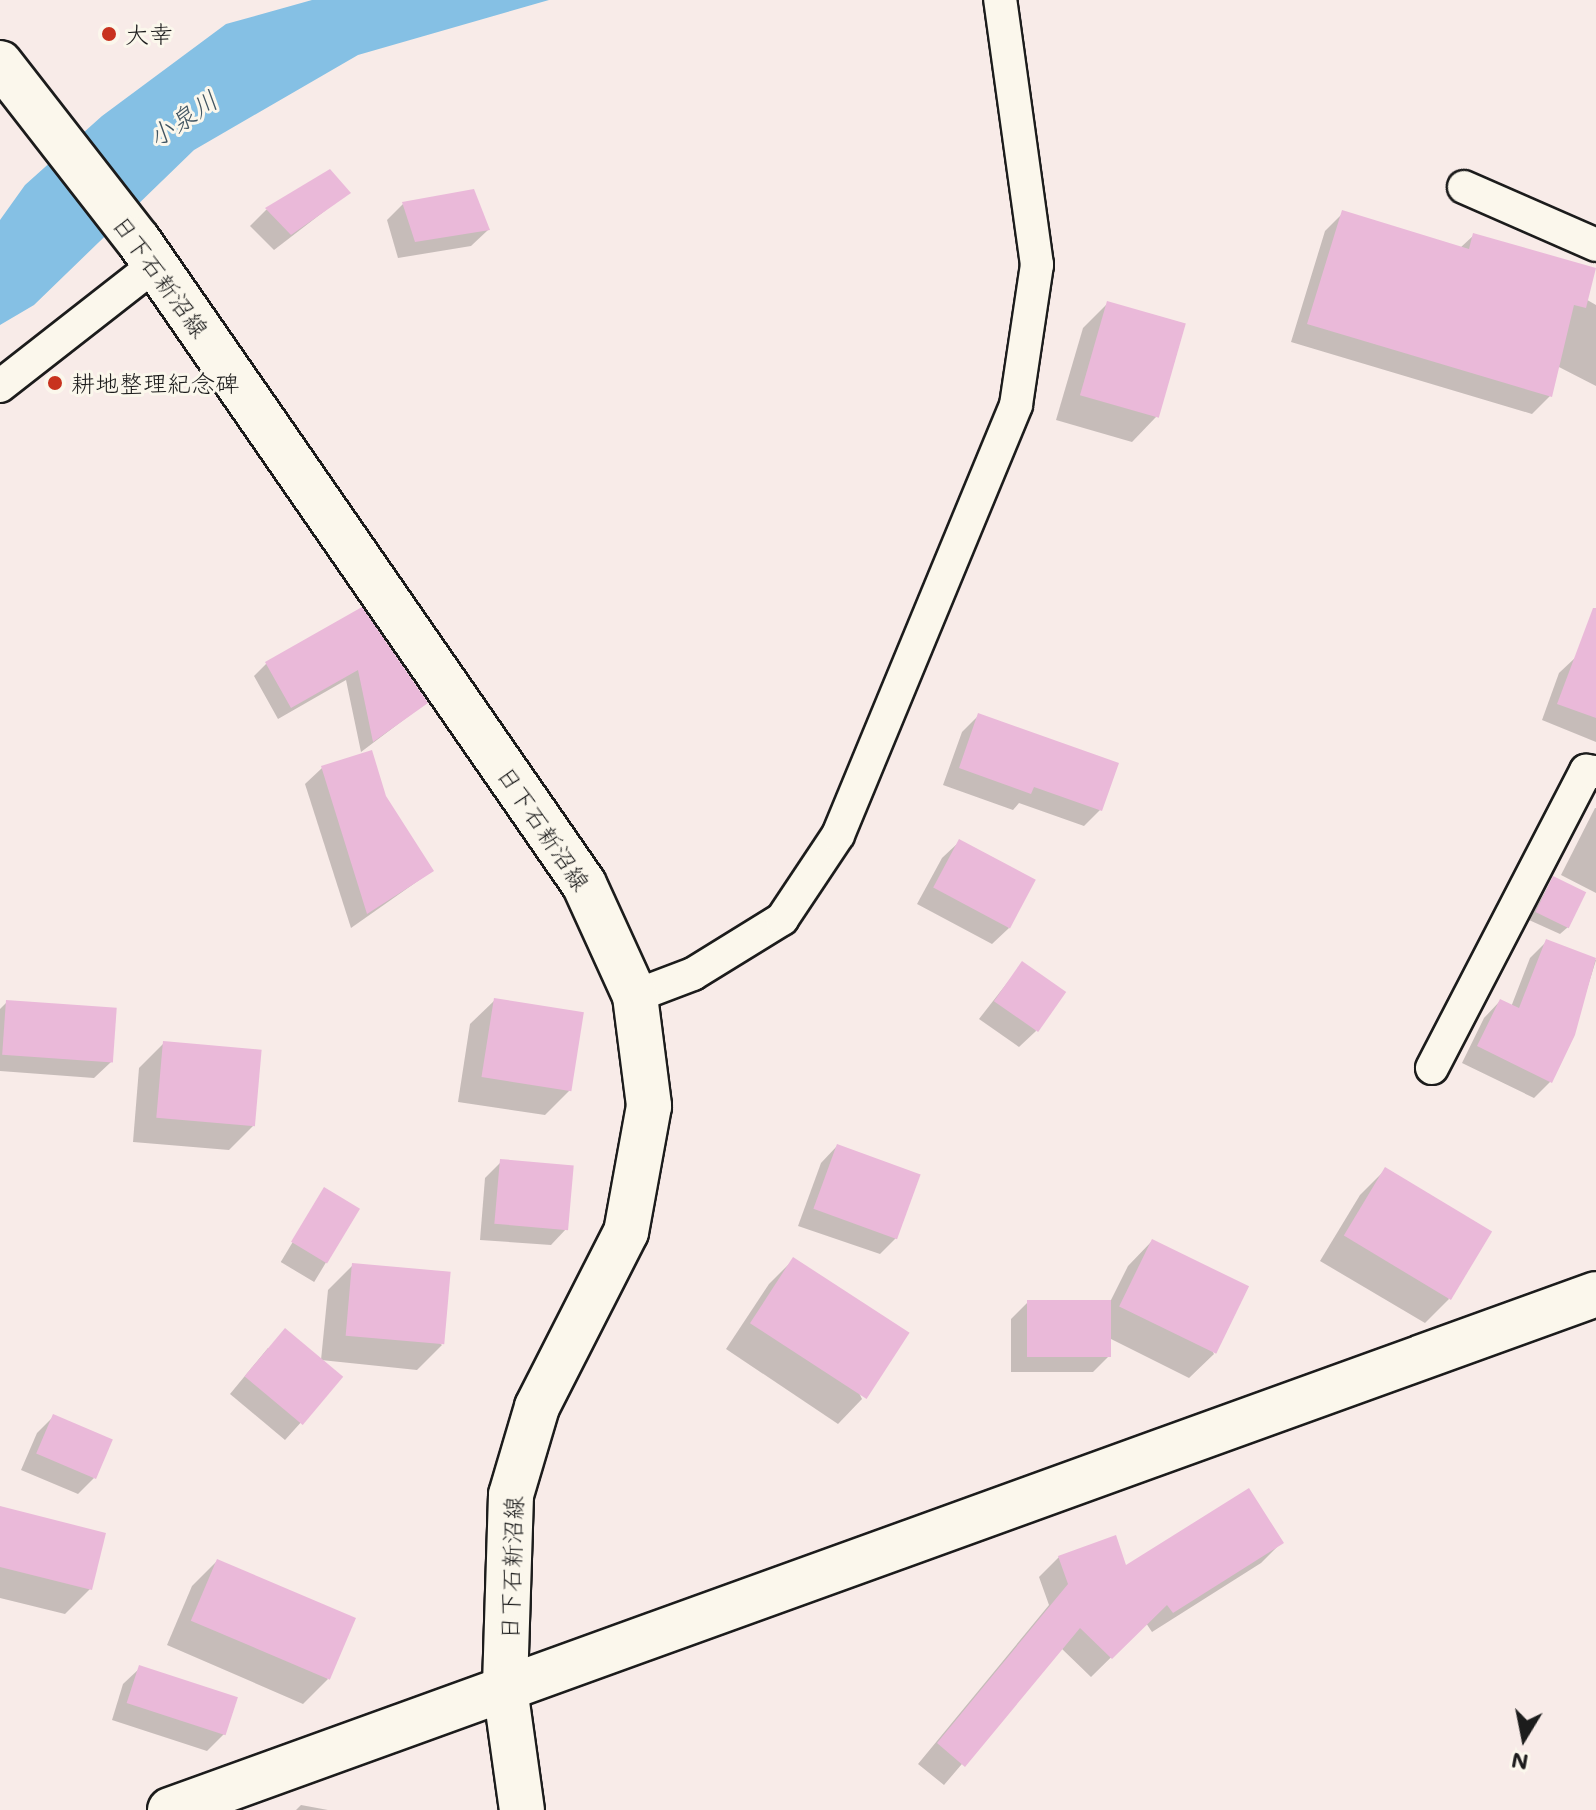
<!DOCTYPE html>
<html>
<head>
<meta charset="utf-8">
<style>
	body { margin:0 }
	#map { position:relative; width:1596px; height:1810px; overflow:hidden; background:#f8ebe8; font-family:Mali,"Klee One",sans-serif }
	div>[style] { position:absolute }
	.water>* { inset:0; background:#85c0e4 }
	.shadow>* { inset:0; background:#0003; transform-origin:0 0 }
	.building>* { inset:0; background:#eab9d9; transform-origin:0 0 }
	.roads { filter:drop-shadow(2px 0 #1c1c1c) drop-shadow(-2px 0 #1c1c1c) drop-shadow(0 2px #1c1c1c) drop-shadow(0 -2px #1c1c1c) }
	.street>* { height:32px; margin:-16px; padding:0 16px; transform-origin:16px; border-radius:16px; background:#fbf7ec }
	.secondary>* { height:44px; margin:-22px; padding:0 22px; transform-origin:22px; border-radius:22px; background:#fbf7ec }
	.dots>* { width:22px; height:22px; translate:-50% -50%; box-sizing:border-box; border:4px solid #fbf7ec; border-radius:50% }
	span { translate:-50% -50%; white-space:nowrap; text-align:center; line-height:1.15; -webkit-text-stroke:6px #fbf7ec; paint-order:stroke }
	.poi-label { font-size:24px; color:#1c1c1c }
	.left { translate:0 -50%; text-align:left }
	.street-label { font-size:24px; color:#1c1c1c }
	.water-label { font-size:26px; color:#415562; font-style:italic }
	.north { position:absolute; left:1484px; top:1698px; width:80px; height:80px; -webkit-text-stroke:6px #fbf7ec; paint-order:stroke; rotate:190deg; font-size:22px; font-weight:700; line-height:32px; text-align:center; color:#1c1c1c }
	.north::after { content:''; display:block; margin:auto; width:28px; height:36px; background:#1c1c1c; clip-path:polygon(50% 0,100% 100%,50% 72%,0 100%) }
</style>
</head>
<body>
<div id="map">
	<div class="water">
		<div style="clip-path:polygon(312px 0,549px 0,358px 55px,194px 150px,34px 305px,0 325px,0 220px,25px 185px,102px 116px,226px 24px)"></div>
	</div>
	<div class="shadow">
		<div style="clip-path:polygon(330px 172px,348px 193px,274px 250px,250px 226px,266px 210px)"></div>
		<div style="clip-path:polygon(403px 204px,488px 230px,471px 246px,398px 258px,387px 220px)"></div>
		<div style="clip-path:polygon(1343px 213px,1460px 248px,1474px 235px,1596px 305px,1596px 386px,1557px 366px,1550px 396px,1532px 414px,1291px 342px,1325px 231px)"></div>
		<div style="clip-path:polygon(1108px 303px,1156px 417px,1132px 442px,1056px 420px,1083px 328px)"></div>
		<div style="clip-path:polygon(361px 610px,426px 703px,361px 752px,346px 680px,278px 719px,254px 676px,266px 664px)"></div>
		<div style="clip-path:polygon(1576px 657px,1596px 665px,1596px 742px,1542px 720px,1559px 673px)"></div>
		<div style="clip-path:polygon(979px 715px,1100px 810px,1084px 826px,1019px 803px,1013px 810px,943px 785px,962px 732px)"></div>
		<div style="clip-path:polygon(322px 768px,384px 797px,432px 871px,351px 928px,305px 784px)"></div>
		<div style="clip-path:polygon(1595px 808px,1596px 808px,1596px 893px,1561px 875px)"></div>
		<div style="clip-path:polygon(959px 842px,1009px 928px,992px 944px,917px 904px,942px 858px)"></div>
		<div style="clip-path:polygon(1553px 878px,1568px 927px,1560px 934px,1529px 920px)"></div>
		<div style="clip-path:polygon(1546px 942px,1596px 960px,1573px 1034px,1550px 1082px,1534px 1098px,1462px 1063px,1484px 1018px,1500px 1001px,1511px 1007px,1530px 958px)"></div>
		<div style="clip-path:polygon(1022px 964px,1036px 1031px,1019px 1047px,979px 1019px)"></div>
		<div style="clip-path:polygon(495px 1000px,570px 1090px,545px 1115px,458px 1102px,470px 1024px)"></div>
		<div style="clip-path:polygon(7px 1002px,111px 1062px,94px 1078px,0 1071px,0 1009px)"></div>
		<div style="clip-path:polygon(164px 1043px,254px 1125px,229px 1150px,133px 1142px,139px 1068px)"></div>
		<div style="clip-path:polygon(837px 1146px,896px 1238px,880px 1254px,798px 1226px,821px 1163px)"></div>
		<div style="clip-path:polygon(501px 1162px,567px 1228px,551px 1245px,480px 1240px,485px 1178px)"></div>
		<div style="clip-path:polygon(1385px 1170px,1449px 1299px,1425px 1323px,1320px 1261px,1360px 1195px)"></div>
		<div style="left:324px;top:1190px;width:39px;height:84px;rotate:31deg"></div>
		<div style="clip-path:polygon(1152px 1241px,1214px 1354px,1189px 1378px,1109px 1338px,1109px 1356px,1093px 1372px,1011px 1372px,1011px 1319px,1028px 1302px,1110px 1302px,1128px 1266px)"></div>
		<div style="clip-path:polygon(794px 1259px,862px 1399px,838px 1424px,726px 1349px,769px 1284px)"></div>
		<div style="clip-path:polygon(353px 1265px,442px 1345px,417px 1370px,321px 1360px,328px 1290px)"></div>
		<div style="clip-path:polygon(268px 1348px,341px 1378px,285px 1440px,230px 1394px)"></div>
		<div style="clip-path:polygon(54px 1416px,94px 1478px,78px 1494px,21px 1470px,37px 1433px)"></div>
		<div style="clip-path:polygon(0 1508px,90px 1589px,65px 1614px,0 1598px)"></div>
		<div style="clip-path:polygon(1281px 1543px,1261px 1563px,1152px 1632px,1146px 1623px,1091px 1677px,1061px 1648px,944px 1785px,918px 1764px,1049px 1605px,1039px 1577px,1059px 1557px,1125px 1568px)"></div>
		<div style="clip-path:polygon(217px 1561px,328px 1679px,303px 1704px,167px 1645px,192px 1586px)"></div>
		<div style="clip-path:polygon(140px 1668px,224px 1734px,207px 1751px,112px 1720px,123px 1684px)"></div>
		<div style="clip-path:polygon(301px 1805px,328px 1810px,296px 1810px)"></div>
	</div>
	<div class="building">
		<div style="clip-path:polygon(330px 169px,351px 193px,291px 235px,265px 208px)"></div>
		<div style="clip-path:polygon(474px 189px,490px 230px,415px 242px,402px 202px)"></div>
		<div style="clip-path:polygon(1342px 210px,1469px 249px,1473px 233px,1596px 268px,1586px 308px,1574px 305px,1552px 397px,1307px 324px)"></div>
		<div style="left:1107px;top:301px;width:82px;height:98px;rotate:16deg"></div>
		<div style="clip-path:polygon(362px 607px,428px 703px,373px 742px,358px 670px,291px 708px,265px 662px)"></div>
		<div style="clip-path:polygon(1593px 608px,1596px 608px,1596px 718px,1557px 704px)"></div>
		<div style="clip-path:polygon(978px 713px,1119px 763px,1102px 811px,1034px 787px,1031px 794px,959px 768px)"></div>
		<div style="clip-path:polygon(372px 750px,386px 796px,434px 871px,367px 914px,321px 766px)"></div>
		<div style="left:959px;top:839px;width:87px;height:55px;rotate:28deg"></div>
		<div style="left:1553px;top:876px;width:37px;height:40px;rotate:26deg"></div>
		<div style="clip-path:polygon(1546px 939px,1596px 958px,1575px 1035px,1552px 1083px,1477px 1046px,1500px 999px,1519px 1008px)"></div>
		<div style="left:1022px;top:961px;width:54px;height:49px;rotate:35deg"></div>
		<div style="left:494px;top:998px;width:91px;height:80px;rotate:9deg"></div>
		<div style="left:6px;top:1000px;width:111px;height:55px;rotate:4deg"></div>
		<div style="left:163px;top:1041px;width:99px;height:77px;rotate:5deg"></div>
		<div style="left:837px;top:1144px;width:89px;height:69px;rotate:20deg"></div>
		<div style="left:500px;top:1159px;width:74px;height:65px;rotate:5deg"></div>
		<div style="left:1385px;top:1167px;width:125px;height:80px;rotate:31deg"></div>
		<div style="left:324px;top:1187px;width:42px;height:64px;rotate:31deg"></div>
		<div style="left:1152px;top:1239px;width:108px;height:75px;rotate:26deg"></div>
		<div style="left:793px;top:1257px;width:139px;height:79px;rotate:33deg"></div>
		<div style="left:352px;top:1263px;width:99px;height:73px;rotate:5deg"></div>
		<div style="left:1027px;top:1300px;width:84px;height:57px"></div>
		<div style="left:285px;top:1328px;width:76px;height:63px;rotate:40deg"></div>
		<div style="left:53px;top:1414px;width:65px;height:43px;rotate:23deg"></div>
		<div style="clip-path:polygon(1249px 1488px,1284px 1543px,1173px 1613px,1167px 1605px,1112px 1659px,1080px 1628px,965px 1767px,937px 1743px,1068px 1584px,1058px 1556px,1116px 1535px,1126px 1565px)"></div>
		<div style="clip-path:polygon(0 1506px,106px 1533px,92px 1590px,0 1567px)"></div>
		<div style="left:217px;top:1559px;width:151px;height:67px;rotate:23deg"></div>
		<div style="left:139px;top:1665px;width:104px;height:40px;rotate:18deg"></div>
	</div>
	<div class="roads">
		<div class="street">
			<div style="left:1464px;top:187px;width:144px;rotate:23.7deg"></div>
			<div style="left:0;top:386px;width:197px;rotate:-38deg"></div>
			<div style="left:635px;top:996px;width:62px;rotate:-20.8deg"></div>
			<div style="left:693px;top:974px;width:105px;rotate:-31.7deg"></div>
			<div style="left:782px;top:919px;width:101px;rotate:-56.3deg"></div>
			<div style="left:838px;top:835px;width:465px;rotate:-67.5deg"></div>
			<div style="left:1016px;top:405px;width:142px;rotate:-81.5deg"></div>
			<div style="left:1037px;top:265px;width:268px;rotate:-97.9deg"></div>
			<div style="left:1432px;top:1068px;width:335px;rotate:-62.6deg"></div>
			<div style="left:1586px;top:771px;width:10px;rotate:6deg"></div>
		</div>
		<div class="secondary">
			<div style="left:0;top:63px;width:224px;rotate:52.1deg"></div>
			<div style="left:138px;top:240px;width:783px;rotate:55.3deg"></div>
			<div style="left:584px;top:884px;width:123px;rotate:65.5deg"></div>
			<div style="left:635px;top:996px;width:111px;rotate:82.7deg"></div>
			<div style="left:649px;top:1106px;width:128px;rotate:100.3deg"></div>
			<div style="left:626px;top:1232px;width:196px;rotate:117deg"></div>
			<div style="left:537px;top:1407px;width:92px;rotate:106.5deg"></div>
			<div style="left:511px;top:1495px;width:193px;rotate:91.8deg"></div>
			<div style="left:505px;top:1688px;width:123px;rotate:82.1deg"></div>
			<div style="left:170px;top:1810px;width:1516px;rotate:-19.89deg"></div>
		</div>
	</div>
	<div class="dots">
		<div style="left:109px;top:34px;background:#c8321e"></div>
		<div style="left:55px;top:383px;background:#c8321e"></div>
	</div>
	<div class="poi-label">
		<span class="left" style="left:125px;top:34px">大幸</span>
		<span class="left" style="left:71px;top:383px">耕地整理紀念碑</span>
	</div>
	<div class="street-label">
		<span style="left:161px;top:276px;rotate:54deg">日下石新沼線</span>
		<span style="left:544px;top:828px;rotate:56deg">日下石新沼線</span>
		<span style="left:511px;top:1568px;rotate:-88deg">日下石新沼線</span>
	</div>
	<div class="water-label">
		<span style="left:183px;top:119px;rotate:-34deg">小泉川</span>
	</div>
	<div class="north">N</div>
</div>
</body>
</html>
